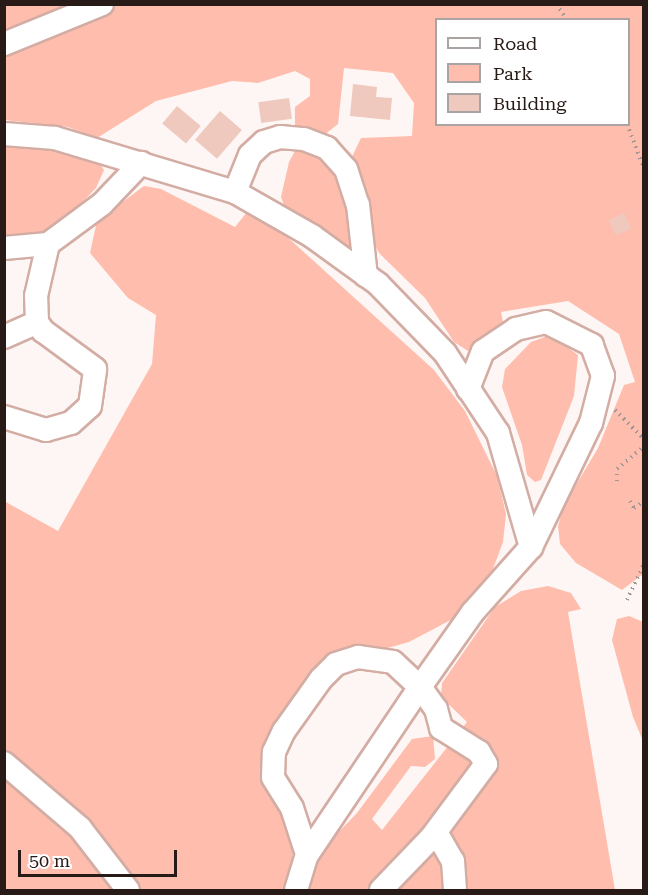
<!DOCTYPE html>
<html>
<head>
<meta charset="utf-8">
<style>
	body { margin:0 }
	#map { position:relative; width:648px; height:895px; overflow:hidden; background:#fef6f4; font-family:"Roboto Serif",serif }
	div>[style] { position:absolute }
	.green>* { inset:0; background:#febdad }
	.building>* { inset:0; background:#efc8be; transform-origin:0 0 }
	.path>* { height:4px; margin-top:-2px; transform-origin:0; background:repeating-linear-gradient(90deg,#a29795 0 1.5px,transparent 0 6px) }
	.roads { filter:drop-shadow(2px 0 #d3ada4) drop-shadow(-2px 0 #d3ada4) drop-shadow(0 2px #d3ada4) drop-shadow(0 -2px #d3ada4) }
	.minor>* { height:22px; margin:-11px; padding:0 11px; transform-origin:11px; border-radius:11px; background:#fff }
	span { translate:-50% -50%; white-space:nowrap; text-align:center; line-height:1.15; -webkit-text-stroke:4.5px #fff; paint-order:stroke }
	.frame { position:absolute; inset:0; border:6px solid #281a17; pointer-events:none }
	.legend { position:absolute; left:435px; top:18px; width:195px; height:108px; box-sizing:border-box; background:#fff; border:2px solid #a9a3a2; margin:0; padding:8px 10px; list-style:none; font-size:18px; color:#281a17 }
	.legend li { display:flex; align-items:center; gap:12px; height:30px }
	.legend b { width:30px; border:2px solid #a9a3a2 }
	.scale { position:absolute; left:18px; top:850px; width:159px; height:27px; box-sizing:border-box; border:3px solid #281a17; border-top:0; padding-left:8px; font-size:18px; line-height:21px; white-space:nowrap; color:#281a17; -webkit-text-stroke:4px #fff; paint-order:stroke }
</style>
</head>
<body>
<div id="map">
	<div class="green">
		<div style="clip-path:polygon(evenodd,4px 5px,643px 5px,643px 574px,622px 590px,576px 563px,560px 544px,558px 526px,564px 505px,598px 448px,624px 385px,635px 382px,619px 334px,568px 301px,501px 312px,504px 327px,468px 351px,454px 342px,425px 298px,380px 254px,369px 237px,349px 163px,361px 138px,412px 136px,414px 103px,393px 73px,344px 68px,338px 124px,323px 136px,295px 125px,295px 107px,310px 96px,310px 79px,295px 71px,258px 83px,232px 81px,156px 101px,97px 138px,68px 127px,5px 120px,4px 5px,436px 20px,628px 20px,628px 124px,436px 124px,436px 20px)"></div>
		<div style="clip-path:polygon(4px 144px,65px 150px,99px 162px,104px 170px,96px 188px,63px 222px,37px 240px,5px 239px)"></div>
		<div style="clip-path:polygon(303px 148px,324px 156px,341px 174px,354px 249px,303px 224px,285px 208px,281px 197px,289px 162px,295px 151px)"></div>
		<div style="clip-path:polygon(144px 186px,161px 189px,235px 227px,247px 212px,274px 225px,434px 370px,465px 411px,497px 476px,506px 514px,503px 542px,489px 580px,464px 613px,409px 642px,388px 648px,342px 649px,326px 664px,269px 747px,295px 844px,285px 890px,141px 890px,129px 873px,5px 754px,4px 501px,58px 531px,152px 364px,156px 315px,128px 298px,90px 253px,97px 221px)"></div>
		<div style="clip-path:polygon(550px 335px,578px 355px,574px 396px,541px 480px,535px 482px,527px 475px,522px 445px,502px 387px,505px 369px,531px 342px)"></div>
		<div style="clip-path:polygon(548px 586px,571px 593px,581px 609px,568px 612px,615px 890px,305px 890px,323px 848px,357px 813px,412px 739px,433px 736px,435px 759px,425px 767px,411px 766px,372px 819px,382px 830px,467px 722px,441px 697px,442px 683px,495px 607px,521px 591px)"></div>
		<div style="clip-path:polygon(629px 616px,643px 622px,643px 741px,633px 717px,612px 640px,617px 619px)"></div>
		<div style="clip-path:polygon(4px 780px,78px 839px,115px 890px,5px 890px)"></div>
	</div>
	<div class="building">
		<div style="clip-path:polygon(353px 84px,377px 87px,376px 97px,392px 98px,390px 120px,350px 116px)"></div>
		<div style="left:289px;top:98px;width:21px;height:31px;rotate:82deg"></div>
		<div style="left:177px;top:106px;width:31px;height:23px;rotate:40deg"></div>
		<div style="left:220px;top:111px;width:29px;height:38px;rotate:41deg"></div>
		<div style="left:624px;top:213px;width:17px;height:17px;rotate:65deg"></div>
	</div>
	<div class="path">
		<div style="left:556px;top:4px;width:19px;rotate:55deg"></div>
		<div style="left:627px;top:124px;width:48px;rotate:69.3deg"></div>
		<div style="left:615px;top:410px;width:41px;rotate:45deg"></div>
		<div style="left:617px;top:481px;width:12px;rotate:-90deg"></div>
		<div style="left:617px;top:469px;width:35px;rotate:-40deg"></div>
		<div style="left:630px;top:501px;width:8px;rotate:60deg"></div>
		<div style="left:634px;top:508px;width:12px;rotate:-35deg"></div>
		<div style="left:627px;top:600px;width:40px;rotate:-65deg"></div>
	</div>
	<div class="roads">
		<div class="minor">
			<div style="left:4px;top:44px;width:106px;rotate:-22.2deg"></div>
			<div style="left:4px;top:134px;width:51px;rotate:4.5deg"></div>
			<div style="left:55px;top:138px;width:188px;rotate:16.7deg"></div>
			<div style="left:235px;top:192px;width:89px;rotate:29.7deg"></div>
			<div style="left:312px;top:236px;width:82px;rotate:36deg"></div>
			<div style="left:378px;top:284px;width:96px;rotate:45.8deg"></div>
			<div style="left:445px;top:353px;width:96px;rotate:56.5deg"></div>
			<div style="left:498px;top:433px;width:119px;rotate:73.9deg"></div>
			<div style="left:235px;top:192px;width:40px;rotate:-68deg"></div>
			<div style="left:250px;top:155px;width:19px;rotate:-43deg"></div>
			<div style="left:264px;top:142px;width:17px;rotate:-17deg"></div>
			<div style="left:280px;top:137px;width:24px;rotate:5deg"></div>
			<div style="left:304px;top:139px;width:25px;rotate:21deg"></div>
			<div style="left:327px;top:148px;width:28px;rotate:48deg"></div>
			<div style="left:346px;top:169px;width:38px;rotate:72deg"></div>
			<div style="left:358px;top:205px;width:71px;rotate:83.6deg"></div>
			<div style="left:4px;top:248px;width:44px;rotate:-5.2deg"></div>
			<div style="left:48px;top:244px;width:67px;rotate:-36.5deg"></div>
			<div style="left:102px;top:204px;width:57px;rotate:-46.4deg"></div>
			<div style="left:4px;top:337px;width:36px;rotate:-24deg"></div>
			<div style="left:4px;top:417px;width:44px;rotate:17.2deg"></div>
			<div style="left:46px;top:430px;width:26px;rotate:-16deg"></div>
			<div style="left:71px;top:423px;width:25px;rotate:-42deg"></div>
			<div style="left:90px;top:406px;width:37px;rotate:-82deg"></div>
			<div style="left:95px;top:369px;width:64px;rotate:-143.8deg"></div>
			<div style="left:43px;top:331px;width:11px;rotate:-124deg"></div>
			<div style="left:37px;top:322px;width:26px;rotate:-92deg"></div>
			<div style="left:36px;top:296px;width:53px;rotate:-77deg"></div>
			<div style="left:4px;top:763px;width:100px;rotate:40.5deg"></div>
			<div style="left:80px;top:828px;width:78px;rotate:52.3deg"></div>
			<div style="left:436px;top:832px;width:34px;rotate:60deg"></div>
			<div style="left:453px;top:861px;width:29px;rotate:86deg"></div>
			<div style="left:305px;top:848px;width:42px;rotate:-108deg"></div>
			<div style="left:292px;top:808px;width:36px;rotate:-122deg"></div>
			<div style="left:273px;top:777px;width:25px;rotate:-88deg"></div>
			<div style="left:274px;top:752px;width:23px;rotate:-65deg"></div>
			<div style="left:284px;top:731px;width:64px;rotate:-54.6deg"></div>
			<div style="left:321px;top:679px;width:21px;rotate:-45deg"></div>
			<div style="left:336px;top:664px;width:23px;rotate:-18deg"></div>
			<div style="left:358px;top:657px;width:35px;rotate:8deg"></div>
			<div style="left:393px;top:662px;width:37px;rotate:43deg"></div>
			<div style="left:420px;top:687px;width:27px;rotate:54deg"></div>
			<div style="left:436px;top:709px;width:20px;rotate:75deg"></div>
			<div style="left:441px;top:728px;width:45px;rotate:32.3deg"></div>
			<div style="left:479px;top:752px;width:14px;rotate:60deg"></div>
			<div style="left:486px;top:764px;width:92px;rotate:126.6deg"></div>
			<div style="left:431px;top:838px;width:72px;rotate:133.9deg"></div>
			<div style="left:296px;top:890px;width:37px;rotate:-73deg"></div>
			<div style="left:307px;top:855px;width:202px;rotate:-56.1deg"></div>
			<div style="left:420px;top:687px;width:92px;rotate:-54.8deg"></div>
			<div style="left:473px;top:612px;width:87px;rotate:-48.3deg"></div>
			<div style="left:531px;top:547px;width:138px;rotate:-64.2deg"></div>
			<div style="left:591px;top:423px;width:49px;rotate:-75.7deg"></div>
			<div style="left:603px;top:376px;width:33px;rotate:-110deg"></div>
			<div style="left:592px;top:345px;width:51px;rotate:-153.4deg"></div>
			<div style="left:546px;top:322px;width:31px;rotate:167deg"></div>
			<div style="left:516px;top:329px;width:40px;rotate:146deg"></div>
			<div style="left:483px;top:351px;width:41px;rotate:111.5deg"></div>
		</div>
	</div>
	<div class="frame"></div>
	<ul class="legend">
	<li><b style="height:8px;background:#fff"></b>Road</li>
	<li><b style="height:16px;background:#febdad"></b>Park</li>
	<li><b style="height:16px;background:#efc8be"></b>Building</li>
	</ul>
	<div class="scale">50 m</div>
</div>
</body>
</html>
